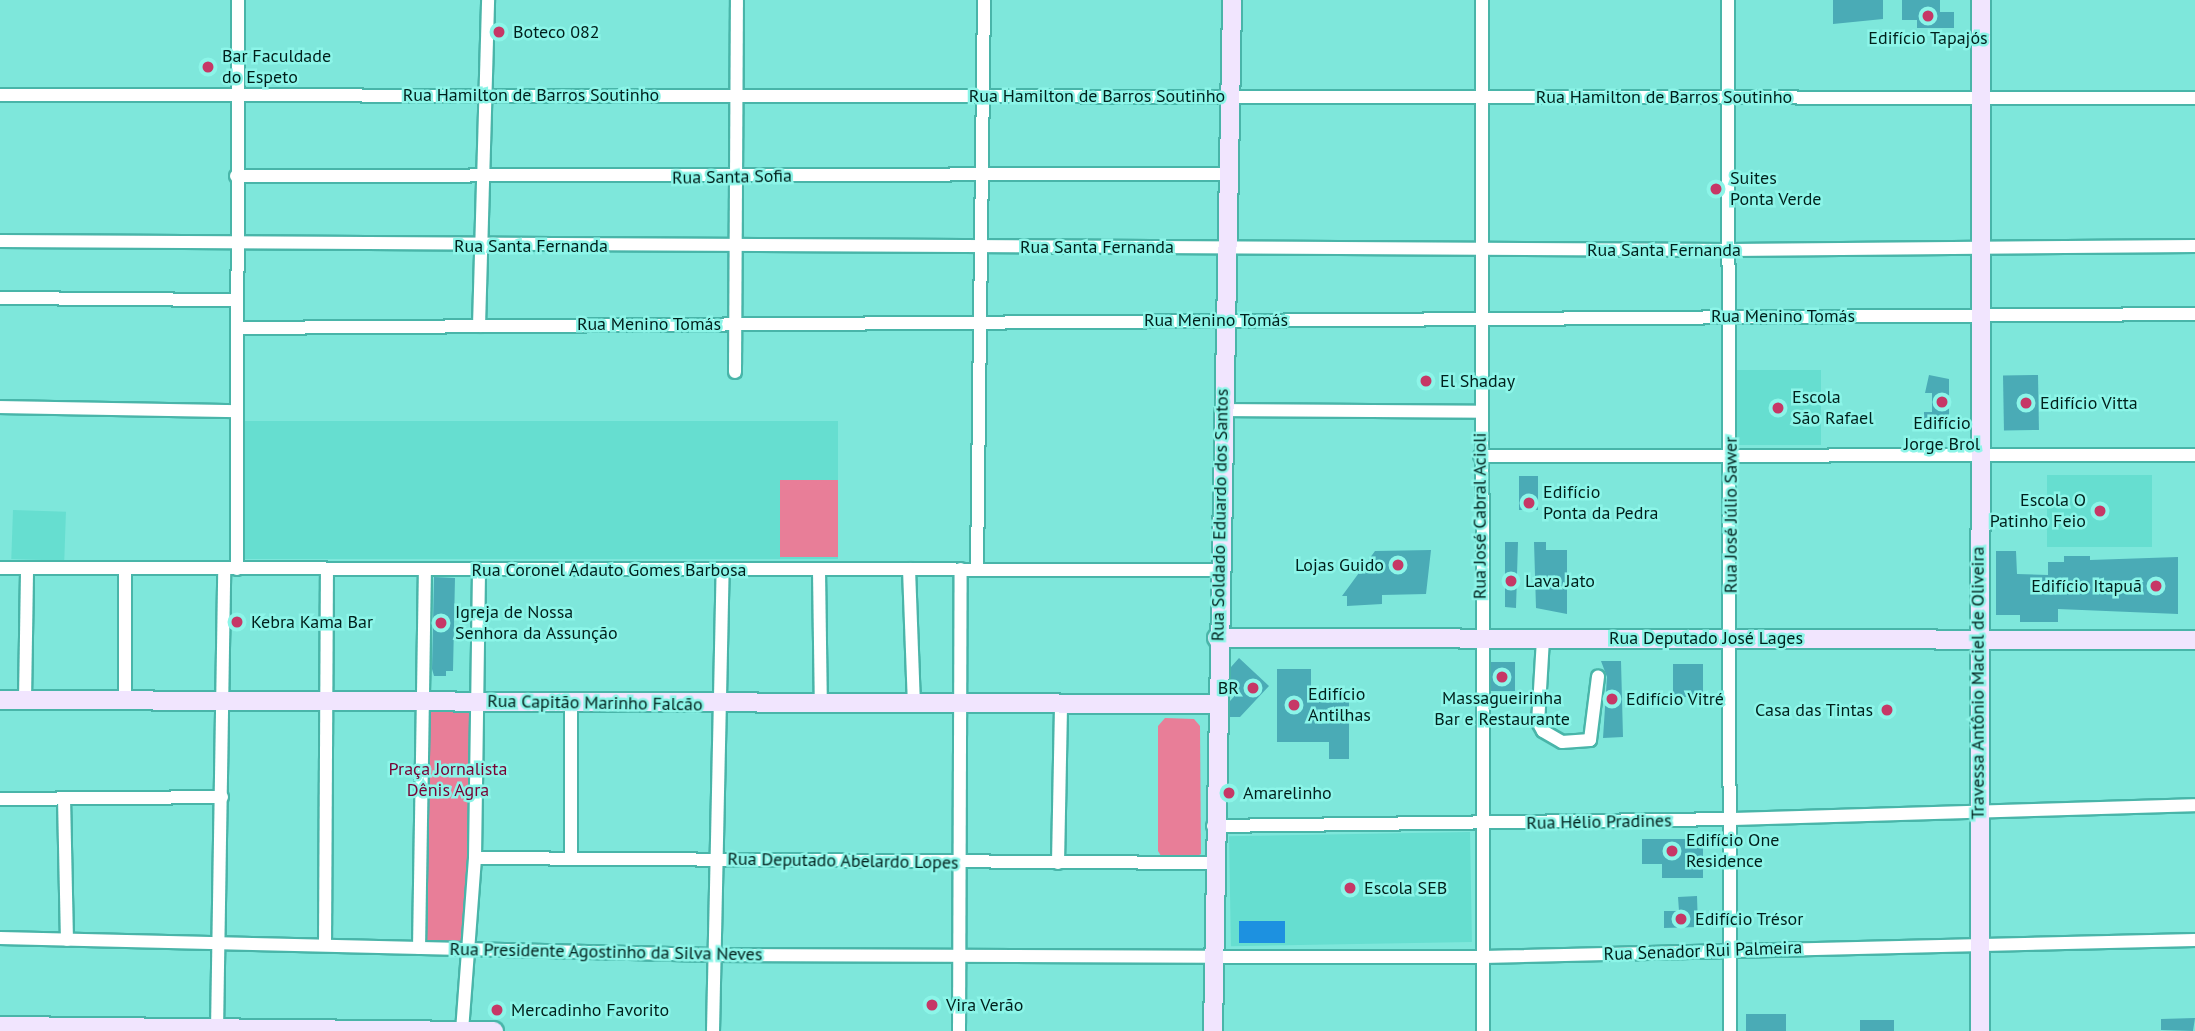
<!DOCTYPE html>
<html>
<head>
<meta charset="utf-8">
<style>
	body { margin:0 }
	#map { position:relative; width:2195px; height:1031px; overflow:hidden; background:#7ee7db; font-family:"PT Sans",sans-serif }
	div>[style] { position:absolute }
	.built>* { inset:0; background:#66ded0; transform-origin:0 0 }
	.green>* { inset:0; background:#e87e98; transform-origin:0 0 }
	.water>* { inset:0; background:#1d91e0; transform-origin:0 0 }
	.building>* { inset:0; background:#4aabb6; transform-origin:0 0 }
	.roads { filter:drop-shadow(2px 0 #49b5a9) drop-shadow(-2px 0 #49b5a9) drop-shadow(0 2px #49b5a9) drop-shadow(0 -2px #49b5a9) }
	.street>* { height:12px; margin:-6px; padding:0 6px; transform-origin:6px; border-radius:6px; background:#fff }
	.secondary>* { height:18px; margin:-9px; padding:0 9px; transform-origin:9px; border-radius:9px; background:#f1e5fe }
	.dots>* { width:19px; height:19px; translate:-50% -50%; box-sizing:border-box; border:4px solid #8cf5e8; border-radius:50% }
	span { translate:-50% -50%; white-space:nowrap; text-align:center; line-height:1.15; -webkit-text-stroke:5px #8cf5e8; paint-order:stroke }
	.poi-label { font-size:18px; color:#00201c }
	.left { translate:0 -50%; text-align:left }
	.right { translate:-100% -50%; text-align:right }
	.street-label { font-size:18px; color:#00201c }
	.park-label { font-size:18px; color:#770334 }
</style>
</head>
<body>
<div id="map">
	<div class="built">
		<div style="left:1821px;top:370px;width:75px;height:86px;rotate:90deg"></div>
		<div style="left:238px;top:421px;width:600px;height:138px"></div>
		<div style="left:2047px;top:475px;width:105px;height:72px"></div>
		<div style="left:13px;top:510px;width:53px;height:49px;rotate:2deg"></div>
		<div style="left:1470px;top:832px;width:110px;height:241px;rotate:89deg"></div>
	</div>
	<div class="green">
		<div style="left:780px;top:480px;width:58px;height:77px"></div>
		<div style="left:477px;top:702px;width:249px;height:56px;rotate:92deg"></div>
		<div style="clip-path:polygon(1165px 718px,1194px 719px,1200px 726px,1201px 854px,1192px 859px,1163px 859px,1158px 851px,1158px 726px)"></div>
	</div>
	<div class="water">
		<div style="left:1285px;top:921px;width:22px;height:46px;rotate:90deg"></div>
	</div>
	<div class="building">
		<div style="clip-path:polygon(1833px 0,1883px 0,1883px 19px,1833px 24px)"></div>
		<div style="clip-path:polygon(1902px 0,1940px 0,1940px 12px,1954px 12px,1954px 28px,1917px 28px,1917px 20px,1902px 20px)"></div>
		<div style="clip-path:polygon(1929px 375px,1949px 379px,1949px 427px,1924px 427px,1924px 412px,1932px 412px,1932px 393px,1925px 393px)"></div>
		<div style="left:2038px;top:375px;width:55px;height:35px;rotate:89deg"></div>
		<div style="left:1519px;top:476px;width:19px;height:34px"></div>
		<div style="clip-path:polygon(1505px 542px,1518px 542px,1516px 608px,1505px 607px)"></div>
		<div style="clip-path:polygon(1534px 542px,1546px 542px,1546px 550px,1567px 550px,1567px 614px,1536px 608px)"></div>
		<div style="clip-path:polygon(1431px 550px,1426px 594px,1382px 595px,1382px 604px,1347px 606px,1347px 596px,1342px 596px,1375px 551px)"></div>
		<div style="clip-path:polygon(1996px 551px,2016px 551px,2017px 574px,2048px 575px,2048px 562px,2064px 562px,2064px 556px,2090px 556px,2090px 560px,2178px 557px,2178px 614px,2058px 609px,2058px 622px,2020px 622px,2020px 615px,1996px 615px)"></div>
		<div style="clip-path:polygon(434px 577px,455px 578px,453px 671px,446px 671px,446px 676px,434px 676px,432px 669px)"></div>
		<div style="clip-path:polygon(1239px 658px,1269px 686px,1240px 717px,1230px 717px,1230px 701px,1240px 690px,1231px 682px,1231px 667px)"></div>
		<div style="clip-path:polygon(1601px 661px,1621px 661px,1623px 737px,1603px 738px,1607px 677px)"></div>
		<div style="left:1491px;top:662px;width:24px;height:29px"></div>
		<div style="left:1673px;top:664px;width:30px;height:33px"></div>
		<div style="clip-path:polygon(1277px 669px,1311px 669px,1311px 702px,1349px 702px,1349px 759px,1329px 759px,1329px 742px,1277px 742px)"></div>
		<div style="clip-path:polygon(1642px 839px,1703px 839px,1703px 878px,1662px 878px,1662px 864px,1642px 864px)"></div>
		<div style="clip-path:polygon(1697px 896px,1698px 927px,1664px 928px,1664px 911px,1679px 911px,1678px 897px)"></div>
		<div style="left:1746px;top:1014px;width:40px;height:17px"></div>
		<div style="clip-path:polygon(2195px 1018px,2193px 1031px,2161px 1030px,2161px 1019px)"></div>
		<div style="left:1860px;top:1020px;width:34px;height:11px"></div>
	</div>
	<div class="roads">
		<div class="street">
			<div style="left:1482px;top:0;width:1031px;rotate:89.94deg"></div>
			<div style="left:1728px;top:0;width:1031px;rotate:89.89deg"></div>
			<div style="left:0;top:95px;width:2195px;rotate:0.08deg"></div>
			<div style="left:236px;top:176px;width:992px;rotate:-0.12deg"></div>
			<div style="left:0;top:241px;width:1730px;rotate:0.3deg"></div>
			<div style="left:1730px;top:250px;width:465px;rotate:-0.5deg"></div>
			<div style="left:0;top:298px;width:237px;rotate:0.5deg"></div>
			<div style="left:479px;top:326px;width:326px;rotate:-88.4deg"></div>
			<div style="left:237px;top:328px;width:1958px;rotate:-0.41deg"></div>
			<div style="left:735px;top:372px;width:372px;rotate:-89.7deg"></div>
			<div style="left:0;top:407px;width:234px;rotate:1deg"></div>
			<div style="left:1222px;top:410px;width:259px;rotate:0.4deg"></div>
			<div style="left:1480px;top:456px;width:715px;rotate:-0.08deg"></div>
			<div style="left:0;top:568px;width:1218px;rotate:0.09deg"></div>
			<div style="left:125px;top:569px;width:132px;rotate:90deg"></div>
			<div style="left:237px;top:569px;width:569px;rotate:-89.9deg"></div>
			<div style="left:909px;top:569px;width:135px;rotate:87.9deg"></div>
			<div style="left:977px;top:569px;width:569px;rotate:-89.3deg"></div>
			<div style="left:819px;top:571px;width:135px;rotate:89.2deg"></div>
			<div style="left:1543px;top:639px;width:83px;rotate:93.4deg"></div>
			<div style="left:1538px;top:722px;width:10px;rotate:61deg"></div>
			<div style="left:1543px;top:731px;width:22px;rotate:30deg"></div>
			<div style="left:1562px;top:742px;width:28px;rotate:-4deg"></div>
			<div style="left:1590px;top:740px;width:64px;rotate:-82.8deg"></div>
			<div style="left:25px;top:700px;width:131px;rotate:-89.1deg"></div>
			<div style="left:64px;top:798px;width:142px;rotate:88.8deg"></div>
			<div style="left:0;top:799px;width:222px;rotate:-0.5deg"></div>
			<div style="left:1213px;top:826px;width:518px;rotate:-0.77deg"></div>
			<div style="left:1731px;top:819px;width:464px;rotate:-1.7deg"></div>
			<div style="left:475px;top:858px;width:737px;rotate:0.39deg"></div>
			<div style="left:571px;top:859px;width:154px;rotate:-90deg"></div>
			<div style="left:1058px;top:863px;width:159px;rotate:-88.9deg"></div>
			<div style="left:0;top:938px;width:714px;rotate:1.36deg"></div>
			<div style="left:714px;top:955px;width:498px;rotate:0.2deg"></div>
			<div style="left:1212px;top:957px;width:271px"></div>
			<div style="left:1483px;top:957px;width:712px;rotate:-1.37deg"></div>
			<div style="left:325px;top:944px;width:375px;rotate:-89.7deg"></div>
			<div style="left:419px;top:948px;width:378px;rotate:-89.1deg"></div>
			<div style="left:217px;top:1031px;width:462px;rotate:-89.1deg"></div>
			<div style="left:462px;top:1031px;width:173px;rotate:-85.7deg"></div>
			<div style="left:475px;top:858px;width:288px;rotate:-89.2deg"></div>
			<div style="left:713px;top:1031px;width:461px;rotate:-88.8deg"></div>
			<div style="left:959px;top:1031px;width:462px;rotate:-89.8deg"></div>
		</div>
		<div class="secondary">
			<div style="left:1217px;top:638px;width:978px;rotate:0.12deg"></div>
			<div style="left:0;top:700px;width:1216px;rotate:0.19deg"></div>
			<div style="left:0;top:1026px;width:494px;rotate:0.6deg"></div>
			<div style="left:1213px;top:1031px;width:1031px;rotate:-88.94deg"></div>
			<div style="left:1980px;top:1031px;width:1031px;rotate:-89.94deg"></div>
		</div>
	</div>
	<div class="dots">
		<div style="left:1928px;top:16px;background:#c63866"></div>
		<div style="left:499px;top:32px;background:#c63866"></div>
		<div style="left:208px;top:67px;background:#c63866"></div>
		<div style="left:1716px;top:189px;background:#c63866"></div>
		<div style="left:1426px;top:381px;background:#c63866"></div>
		<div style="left:1942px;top:402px;background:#c63866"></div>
		<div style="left:2026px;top:403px;background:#c63866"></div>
		<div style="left:1778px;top:408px;background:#c63866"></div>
		<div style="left:1529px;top:503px;background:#c63866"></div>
		<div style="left:2100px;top:511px;background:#c63866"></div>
		<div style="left:1398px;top:565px;background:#c63866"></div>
		<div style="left:1511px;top:581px;background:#c63866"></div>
		<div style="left:2156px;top:586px;background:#c63866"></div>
		<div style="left:237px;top:622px;background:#c63866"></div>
		<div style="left:441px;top:623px;background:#c63866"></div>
		<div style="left:1502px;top:677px;background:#c63866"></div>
		<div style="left:1253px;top:688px;background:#c63866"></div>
		<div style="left:1612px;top:699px;background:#c63866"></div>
		<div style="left:1294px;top:705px;background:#c63866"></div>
		<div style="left:1887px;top:710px;background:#c63866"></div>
		<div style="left:1229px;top:793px;background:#c63866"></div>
		<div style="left:1672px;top:851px;background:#c63866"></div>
		<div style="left:1350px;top:888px;background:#c63866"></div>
		<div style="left:1681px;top:919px;background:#c63866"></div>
		<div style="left:932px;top:1005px;background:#c63866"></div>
		<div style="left:497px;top:1010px;background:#c63866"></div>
	</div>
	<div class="poi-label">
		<span class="left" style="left:513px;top:32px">Boteco 082</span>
		<span style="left:1928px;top:38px">Edifício Tapajós</span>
		<span class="left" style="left:222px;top:67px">Bar Faculdade<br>do Espeto</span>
		<span class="left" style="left:1730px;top:189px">Suites<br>Ponta Verde</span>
		<span class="left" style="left:1440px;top:381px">El Shaday</span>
		<span class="left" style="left:1792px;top:408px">Escola<br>São Rafael</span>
		<span class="left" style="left:2040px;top:403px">Edifício Vitta</span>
		<span style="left:1942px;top:434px">Edifício<br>Jorge Brol</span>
		<span class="left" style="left:1543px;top:503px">Edifício<br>Ponta da Pedra</span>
		<span class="right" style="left:2086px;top:511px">Escola O<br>Patinho Feio</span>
		<span class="right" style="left:1384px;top:565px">Lojas Guido</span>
		<span class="left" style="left:1525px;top:581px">Lava Jato</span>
		<span class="right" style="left:2142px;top:586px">Edifício Itapuã</span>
		<span class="left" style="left:455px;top:623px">Igreja de Nossa<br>Senhora da Assunção</span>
		<span class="left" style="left:251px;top:622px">Kebra Kama Bar</span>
		<span class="right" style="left:1239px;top:688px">BR</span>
		<span class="left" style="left:1308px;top:705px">Edifício<br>Antilhas</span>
		<span style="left:1502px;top:709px">Massagueirinha<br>Bar e Restaurante</span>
		<span class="left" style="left:1626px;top:699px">Edifício Vitré</span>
		<span class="right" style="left:1873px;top:710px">Casa das Tintas</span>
		<span class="left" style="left:1243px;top:793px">Amarelinho</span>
		<span class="left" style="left:1686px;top:851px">Edifício One<br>Residence</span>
		<span class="left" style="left:1364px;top:888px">Escola SEB</span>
		<span class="left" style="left:1695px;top:919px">Edifício Trésor</span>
		<span class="left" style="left:946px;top:1005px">Vira Verão</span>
		<span class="left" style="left:511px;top:1010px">Mercadinho Favorito</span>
	</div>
	<div class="street-label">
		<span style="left:531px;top:95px">Rua Hamilton de Barros Soutinho</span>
		<span style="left:1097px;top:96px">Rua Hamilton de Barros Soutinho</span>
		<span style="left:1664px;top:97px">Rua Hamilton de Barros Soutinho</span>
		<span style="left:732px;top:177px;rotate:-1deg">Rua Santa Sofia</span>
		<span style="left:531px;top:246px">Rua Santa Fernanda</span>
		<span style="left:1097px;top:247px">Rua Santa Fernanda</span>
		<span style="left:1664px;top:250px">Rua Santa Fernanda</span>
		<span style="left:1783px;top:316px">Rua Menino Tomás</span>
		<span style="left:1216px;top:320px">Rua Menino Tomás</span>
		<span style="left:649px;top:324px">Rua Menino Tomás</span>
		<span style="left:1220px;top:515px;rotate:-89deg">Rua Soldado Eduardo dos Santos</span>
		<span style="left:1731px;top:515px;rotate:-90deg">Rua José Júlio Sawer</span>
		<span style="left:1480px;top:516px;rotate:-90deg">Rua José Cabral Acioli</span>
		<span style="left:609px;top:570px">Rua Coronel Adauto Gomes Barbosa</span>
		<span style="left:1706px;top:638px">Rua Deputado José Lages</span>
		<span style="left:1978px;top:683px;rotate:-90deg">Travessa Antônio Maciel de Oliveira</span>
		<span style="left:595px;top:703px;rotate:1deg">Rua Capitão Marinho Falcão</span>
		<span style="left:1599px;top:822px;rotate:-1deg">Rua Hélio Pradines</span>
		<span style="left:843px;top:861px;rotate:1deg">Rua Deputado Abelardo Lopes</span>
		<span style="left:1703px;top:951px;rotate:-2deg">Rua Senador Rui Palmeira</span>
		<span style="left:606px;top:952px;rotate:1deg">Rua Presidente Agostinho da Silva Neves</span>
	</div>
	<div class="park-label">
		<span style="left:448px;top:780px">Praça Jornalista<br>Dênis Agra</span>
	</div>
</div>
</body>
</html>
